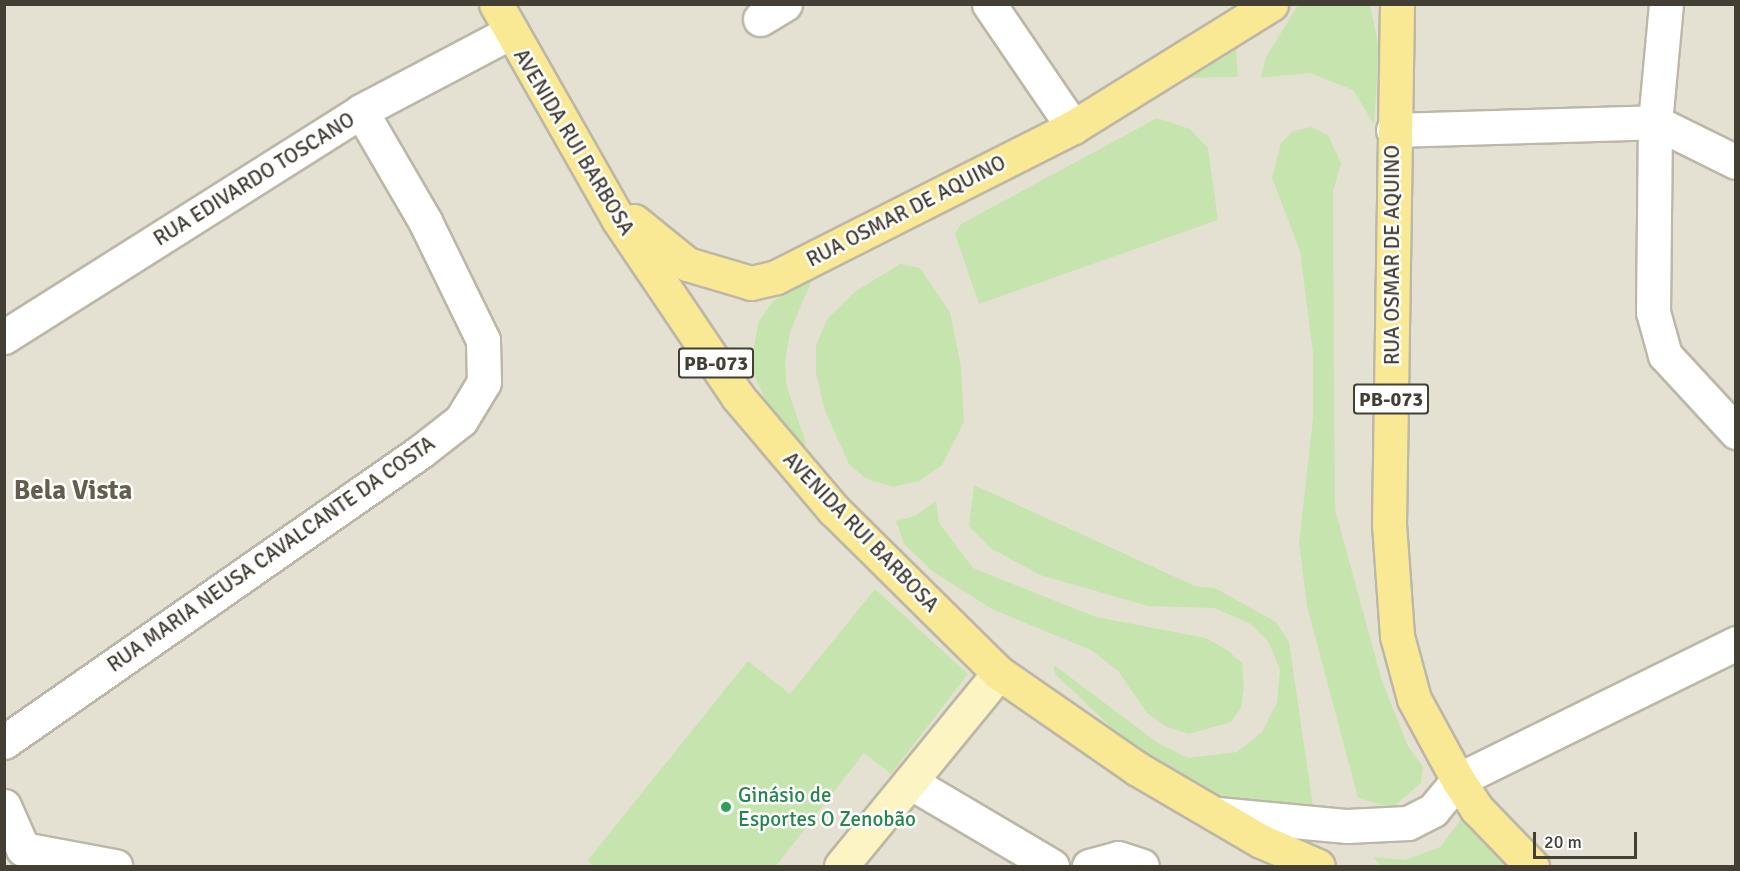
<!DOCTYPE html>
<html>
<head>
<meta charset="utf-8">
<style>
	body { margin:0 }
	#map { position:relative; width:1740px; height:871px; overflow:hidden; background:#f1efe4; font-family:Signika,sans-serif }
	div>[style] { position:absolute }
	.residential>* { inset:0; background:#e5e1d2; transform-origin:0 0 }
	.green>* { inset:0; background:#c6e5ae }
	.roads { filter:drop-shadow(2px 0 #bcb7a7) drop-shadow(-2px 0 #bcb7a7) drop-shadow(0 2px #bcb7a7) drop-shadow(0 -2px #bcb7a7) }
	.street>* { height:33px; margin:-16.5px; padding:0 16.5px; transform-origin:16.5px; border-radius:16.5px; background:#fff }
	.secondary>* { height:33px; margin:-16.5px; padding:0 16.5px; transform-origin:16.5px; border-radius:16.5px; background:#fcf5c3 }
	.primary>* { height:33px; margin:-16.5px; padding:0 16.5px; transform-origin:16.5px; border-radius:16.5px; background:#fae994 }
	.dots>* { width:16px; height:16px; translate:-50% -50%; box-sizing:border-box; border:3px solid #fff; border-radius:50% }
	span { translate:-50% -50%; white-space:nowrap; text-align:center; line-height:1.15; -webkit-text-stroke:5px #fff; paint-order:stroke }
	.shield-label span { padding:2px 4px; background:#fff; border:2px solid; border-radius:4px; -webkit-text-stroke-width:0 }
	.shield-label { font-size:20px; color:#433f34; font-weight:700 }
	.street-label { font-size:21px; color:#433f34 }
	.leisure-label { font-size:21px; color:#27864d }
	.left { translate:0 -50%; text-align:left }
	.district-label { font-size:27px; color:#665e4c; font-weight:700 }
	.frame { position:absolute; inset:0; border:6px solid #433f34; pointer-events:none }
	.scale { position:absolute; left:1533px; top:832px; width:104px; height:27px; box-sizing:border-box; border:3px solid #433f34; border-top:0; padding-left:8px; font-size:18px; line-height:21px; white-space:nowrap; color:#433f34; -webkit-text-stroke:4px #fff; paint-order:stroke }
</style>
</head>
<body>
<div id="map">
	<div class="residential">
		<div style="left:5px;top:5px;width:1730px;height:861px"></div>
	</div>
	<div class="green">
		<div style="clip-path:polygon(1298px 5px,1370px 5px,1379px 48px,1374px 124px,1353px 90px,1310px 73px,1261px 78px,1266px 57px)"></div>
		<div style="clip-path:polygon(1236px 50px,1238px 77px,1189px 78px)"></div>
		<div style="clip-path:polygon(1157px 118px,1190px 129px,1208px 148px,1218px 220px,979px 304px,955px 234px,961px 224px)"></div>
		<div style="clip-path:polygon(1312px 127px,1328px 135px,1341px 163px,1333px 192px,1335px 509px,1382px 681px,1408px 746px,1423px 767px,1421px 783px,1392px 808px,1358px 798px,1307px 606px,1299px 543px,1313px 418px,1313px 353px,1300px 251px,1272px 178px,1281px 143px,1293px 131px)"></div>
		<div style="clip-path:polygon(900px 264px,920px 268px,950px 312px,961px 367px,964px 422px,942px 465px,919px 481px,893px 487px,865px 478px,849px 464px,825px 411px,816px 374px,816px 345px,828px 318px,856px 291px)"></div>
		<div style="clip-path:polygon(814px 275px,790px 332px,785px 363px,787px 387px,806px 443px,802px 451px,772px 415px,750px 366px,759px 321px,773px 301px)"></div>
		<div style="clip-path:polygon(974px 485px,1195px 586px,1215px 588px,1276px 622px,1289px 642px,1313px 806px,1215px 797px,1154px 768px,1055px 674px,1054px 665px,1158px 743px,1188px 758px,1237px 752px,1262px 732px,1277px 702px,1280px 670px,1268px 641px,1251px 624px,1214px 608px,1148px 606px,1040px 575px,992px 549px,969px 526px)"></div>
		<div style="clip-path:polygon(936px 501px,939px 523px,973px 568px,1096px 617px,1206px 638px,1227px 650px,1242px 663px,1244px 686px,1241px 708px,1231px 722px,1189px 734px,1167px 727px,1147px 713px,1118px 671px,1091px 650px,992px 609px,932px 571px,904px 544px,896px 521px,915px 516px)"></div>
		<div style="clip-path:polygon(875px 589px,968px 674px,891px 774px,864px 753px,776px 866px,594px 866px,587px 861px,748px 661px,790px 694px)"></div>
		<div style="clip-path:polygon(1462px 818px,1507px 866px,1381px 866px,1373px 857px,1405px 860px,1440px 847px)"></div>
	</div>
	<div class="roads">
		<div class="street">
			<div style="left:989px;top:4px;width:149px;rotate:55.7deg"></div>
			<div style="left:1666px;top:4px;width:119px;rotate:95.3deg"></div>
			<div style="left:1655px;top:122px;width:190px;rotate:90.6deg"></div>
			<div style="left:1653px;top:312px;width:45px;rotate:74.4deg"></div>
			<div style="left:1665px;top:355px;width:105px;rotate:47.3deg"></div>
			<div style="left:760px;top:19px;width:29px;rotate:-31deg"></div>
			<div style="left:1393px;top:130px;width:262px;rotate:-1.7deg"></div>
			<div style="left:1655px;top:122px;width:90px;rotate:26.3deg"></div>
			<div style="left:4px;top:337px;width:423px;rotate:-32.3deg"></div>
			<div style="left:361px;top:111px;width:167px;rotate:-27.8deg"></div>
			<div style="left:4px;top:742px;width:507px;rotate:-34.88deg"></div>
			<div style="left:420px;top:452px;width:52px;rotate:-38deg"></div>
			<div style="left:461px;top:420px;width:44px;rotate:-58.8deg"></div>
			<div style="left:484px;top:382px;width:42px;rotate:-91.4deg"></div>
			<div style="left:483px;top:340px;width:132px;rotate:-116deg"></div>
			<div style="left:425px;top:221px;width:127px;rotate:-120.2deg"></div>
			<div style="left:910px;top:782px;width:165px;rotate:30.6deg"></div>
			<div style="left:4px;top:806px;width:47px;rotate:66.2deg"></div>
			<div style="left:1217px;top:814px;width:131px;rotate:5.3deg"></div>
			<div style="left:1347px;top:826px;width:61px;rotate:-2.8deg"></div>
			<div style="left:1408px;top:823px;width:28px;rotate:-27deg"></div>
			<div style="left:1433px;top:810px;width:39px;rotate:-50deg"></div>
			<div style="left:1458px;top:780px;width:310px;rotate:-26.2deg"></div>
			<div style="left:23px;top:849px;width:94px;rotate:10.5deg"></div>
			<div style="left:1089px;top:866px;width:30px;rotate:-15deg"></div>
			<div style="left:1118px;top:858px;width:25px;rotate:18deg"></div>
		</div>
		<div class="secondary">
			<div style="left:841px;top:866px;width:249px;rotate:-50.7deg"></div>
		</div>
		<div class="primary">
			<div style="left:496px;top:4px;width:247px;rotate:60.4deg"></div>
			<div style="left:618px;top:219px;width:215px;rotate:56deg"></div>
			<div style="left:738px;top:397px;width:148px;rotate:49.7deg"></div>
			<div style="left:834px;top:510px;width:232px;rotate:44.7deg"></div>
			<div style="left:999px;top:673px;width:167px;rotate:34.7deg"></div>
			<div style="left:1136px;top:768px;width:145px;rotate:30.3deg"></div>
			<div style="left:1261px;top:841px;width:62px;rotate:23.7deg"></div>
			<div style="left:1397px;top:4px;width:520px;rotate:90.88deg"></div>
			<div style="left:1389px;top:524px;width:112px;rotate:85.9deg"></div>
			<div style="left:1397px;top:636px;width:65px;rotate:74.9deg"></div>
			<div style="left:1414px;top:699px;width:92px;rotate:61.5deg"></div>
			<div style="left:1458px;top:780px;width:35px;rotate:57deg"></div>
			<div style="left:1477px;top:809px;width:79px;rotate:46deg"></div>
			<div style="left:634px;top:221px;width:68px;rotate:39.1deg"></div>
			<div style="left:687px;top:264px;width:67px;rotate:16.5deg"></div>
			<div style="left:751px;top:283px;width:26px;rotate:-13deg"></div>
			<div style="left:776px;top:277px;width:333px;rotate:-26.8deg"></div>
			<div style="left:1073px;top:127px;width:233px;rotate:-31.8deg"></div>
		</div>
	</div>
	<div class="dots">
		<div style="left:726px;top:807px;background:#2e9e5b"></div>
	</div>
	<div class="shield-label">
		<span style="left:716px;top:363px">PB-073</span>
		<span style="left:1391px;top:399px">PB-073</span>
	</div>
	<div class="street-label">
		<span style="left:574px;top:142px;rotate:59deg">AVENIDA RUI BARBOSA</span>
		<span style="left:254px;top:179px;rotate:-32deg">RUA EDIVARDO TOSCANO</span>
		<span style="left:906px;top:211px;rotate:-27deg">RUA OSMAR DE AQUINO</span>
		<span style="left:1392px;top:255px;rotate:-90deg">RUA OSMAR DE AQUINO</span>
		<span style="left:861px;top:532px;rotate:46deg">AVENIDA RUI BARBOSA</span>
		<span style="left:271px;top:554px;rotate:-35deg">RUA MARIA NEUSA CAVALCANTE DA COSTA</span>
	</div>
	<div class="leisure-label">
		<span class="left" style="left:738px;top:807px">Ginásio de<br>Esportes O Zenobão</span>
	</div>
	<div class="district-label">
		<span style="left:73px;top:491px">Bela Vista</span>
	</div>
	<div class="frame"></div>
	<div class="scale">20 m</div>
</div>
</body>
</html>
